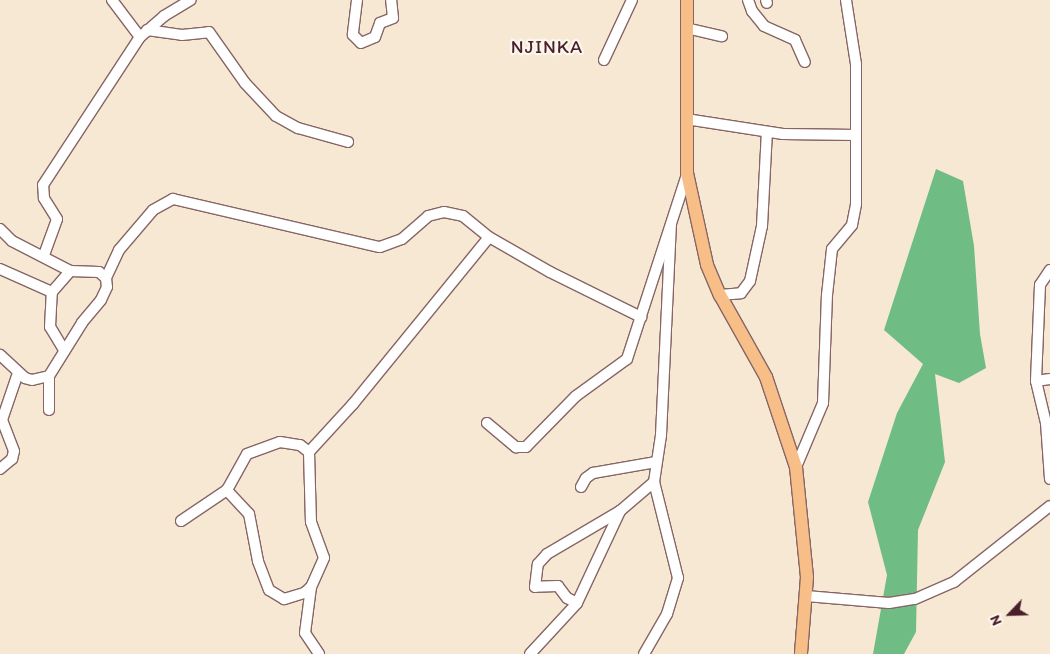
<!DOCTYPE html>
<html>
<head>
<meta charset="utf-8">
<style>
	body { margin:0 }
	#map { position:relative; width:1050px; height:654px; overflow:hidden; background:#f7e8d3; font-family:Itim,sans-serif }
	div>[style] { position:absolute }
	.forest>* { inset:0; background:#6fbc84 }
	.roads { filter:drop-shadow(1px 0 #876566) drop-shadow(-1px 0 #876566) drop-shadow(0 1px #876566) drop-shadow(0 -1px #876566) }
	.minor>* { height:10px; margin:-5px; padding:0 5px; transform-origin:5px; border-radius:5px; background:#fff }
	.major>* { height:12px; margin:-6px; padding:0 6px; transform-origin:6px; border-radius:6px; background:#f7be88 }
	span { translate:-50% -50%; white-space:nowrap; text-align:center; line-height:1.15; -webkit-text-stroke:4.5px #fbf7ec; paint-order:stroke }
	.neighbourhood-label { font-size:19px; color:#4a1f2b; letter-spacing:1px }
	.north { position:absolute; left:985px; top:589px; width:50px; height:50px; -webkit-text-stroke:4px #fbf7ec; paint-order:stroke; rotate:246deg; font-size:14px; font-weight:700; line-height:20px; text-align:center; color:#4a1f2b }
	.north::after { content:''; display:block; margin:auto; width:18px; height:22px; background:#4a1f2b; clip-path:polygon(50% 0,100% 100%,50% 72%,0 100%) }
</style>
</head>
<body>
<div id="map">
	<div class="forest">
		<div style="clip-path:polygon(936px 169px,963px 181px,974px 246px,980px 334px,986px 368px,959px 383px,935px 374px,945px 462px,918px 530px,916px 632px,904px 654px,873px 654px,887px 575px,868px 502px,897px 413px,923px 364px,884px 330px)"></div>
	</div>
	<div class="roads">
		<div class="minor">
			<div style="left:112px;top:0;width:46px;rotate:52.9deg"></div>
			<div style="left:357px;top:0;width:35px;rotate:97deg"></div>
			<div style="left:353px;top:35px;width:11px;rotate:45deg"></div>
			<div style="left:361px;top:43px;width:15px;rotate:-23deg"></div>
			<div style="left:375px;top:37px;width:15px;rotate:-70deg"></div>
			<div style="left:380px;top:23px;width:14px;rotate:-21deg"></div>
			<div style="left:393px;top:18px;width:18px;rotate:-96deg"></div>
			<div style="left:748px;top:0;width:12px;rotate:70deg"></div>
			<div style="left:752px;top:11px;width:19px;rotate:51deg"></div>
			<div style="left:764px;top:26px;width:34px;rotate:24deg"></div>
			<div style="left:795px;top:40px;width:24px;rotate:66deg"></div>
			<div style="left:766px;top:0;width:3px;rotate:72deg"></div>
			<div style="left:686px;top:28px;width:37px;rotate:13deg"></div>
			<div style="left:147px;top:30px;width:35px;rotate:8deg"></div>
			<div style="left:182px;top:35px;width:27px;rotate:-6deg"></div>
			<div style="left:209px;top:32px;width:62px;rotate:54.8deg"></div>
			<div style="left:245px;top:83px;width:45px;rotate:46.8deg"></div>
			<div style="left:276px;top:116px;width:25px;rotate:29deg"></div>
			<div style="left:298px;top:128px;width:52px;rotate:15.6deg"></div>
			<div style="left:604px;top:60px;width:66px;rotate:-65deg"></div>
			<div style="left:686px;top:119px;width:98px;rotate:8.8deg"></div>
			<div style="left:783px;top:134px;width:73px;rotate:0.8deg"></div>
			<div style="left:0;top:229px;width:17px;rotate:45deg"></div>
			<div style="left:12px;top:241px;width:65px;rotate:27.3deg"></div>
			<div style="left:70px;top:271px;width:29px;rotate:2deg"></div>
			<div style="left:99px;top:272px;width:9px;rotate:41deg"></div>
			<div style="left:106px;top:278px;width:9px;rotate:84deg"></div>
			<div style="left:107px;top:287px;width:14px;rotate:115deg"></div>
			<div style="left:101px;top:300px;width:30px;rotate:130deg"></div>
			<div style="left:82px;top:323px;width:62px;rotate:121.9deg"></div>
			<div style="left:49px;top:376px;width:17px;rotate:167deg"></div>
			<div style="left:32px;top:380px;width:7px;rotate:-164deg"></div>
			<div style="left:25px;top:378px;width:34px;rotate:-137deg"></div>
			<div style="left:44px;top:255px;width:38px;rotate:-70deg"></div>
			<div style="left:57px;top:219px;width:25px;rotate:-122deg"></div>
			<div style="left:44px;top:198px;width:13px;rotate:-94deg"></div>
			<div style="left:43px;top:185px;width:177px;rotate:-56.8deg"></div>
			<div style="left:140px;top:37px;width:32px;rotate:-41deg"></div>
			<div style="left:164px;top:16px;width:31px;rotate:-31deg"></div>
			<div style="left:0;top:269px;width:57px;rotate:23.9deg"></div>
			<div style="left:1050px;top:270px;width:18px;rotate:124deg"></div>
			<div style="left:1040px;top:285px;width:96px;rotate:92.4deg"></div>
			<div style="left:1036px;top:381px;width:43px;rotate:76.6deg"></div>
			<div style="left:1046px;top:423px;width:56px;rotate:85.9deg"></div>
			<div style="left:106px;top:278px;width:31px;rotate:-65deg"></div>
			<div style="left:119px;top:250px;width:52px;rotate:-49.6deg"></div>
			<div style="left:153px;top:210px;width:23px;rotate:-29deg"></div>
			<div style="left:173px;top:199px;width:212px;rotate:13.1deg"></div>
			<div style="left:380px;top:247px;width:23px;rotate:-20deg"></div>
			<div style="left:402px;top:239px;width:35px;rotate:-41deg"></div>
			<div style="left:428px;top:216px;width:16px;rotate:-14deg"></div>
			<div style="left:444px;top:212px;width:19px;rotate:12deg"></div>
			<div style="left:463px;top:216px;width:33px;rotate:39deg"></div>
			<div style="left:489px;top:237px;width:70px;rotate:29.8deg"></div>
			<div style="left:550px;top:272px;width:102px;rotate:26.3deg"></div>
			<div style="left:720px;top:295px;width:21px;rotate:-5deg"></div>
			<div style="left:741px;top:293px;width:15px;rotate:-53deg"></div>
			<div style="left:750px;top:281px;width:56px;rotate:-77.7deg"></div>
			<div style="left:762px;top:226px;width:94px;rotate:-87deg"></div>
			<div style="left:64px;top:350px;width:27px;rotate:-121deg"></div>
			<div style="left:50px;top:327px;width:35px;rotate:-87deg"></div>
			<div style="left:52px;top:292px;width:28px;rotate:-49deg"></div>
			<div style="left:49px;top:376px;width:34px;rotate:90deg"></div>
			<div style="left:1036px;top:381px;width:14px;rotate:-8deg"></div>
			<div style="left:487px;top:423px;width:38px;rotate:40deg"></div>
			<div style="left:516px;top:447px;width:10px"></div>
			<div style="left:526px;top:447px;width:71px;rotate:-45.6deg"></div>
			<div style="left:576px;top:396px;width:63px;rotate:-36deg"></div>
			<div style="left:627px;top:359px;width:194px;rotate:-72deg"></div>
			<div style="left:309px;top:452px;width:65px;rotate:-47.5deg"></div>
			<div style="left:353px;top:404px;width:215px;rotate:-50.8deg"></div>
			<div style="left:796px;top:467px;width:69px;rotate:-67.1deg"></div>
			<div style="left:823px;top:403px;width:108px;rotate:-87.9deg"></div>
			<div style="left:827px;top:295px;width:46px;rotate:-83.8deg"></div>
			<div style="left:832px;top:249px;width:31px;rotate:-50deg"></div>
			<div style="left:852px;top:225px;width:21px;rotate:-79deg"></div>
			<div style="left:856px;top:204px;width:140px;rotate:-90deg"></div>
			<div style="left:856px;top:64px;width:65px;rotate:-98.9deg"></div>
			<div style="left:0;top:469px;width:16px;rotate:-40deg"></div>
			<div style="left:12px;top:459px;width:8px;rotate:-76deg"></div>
			<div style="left:14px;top:451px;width:33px;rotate:-111deg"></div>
			<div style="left:2px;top:420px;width:50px;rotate:-71.2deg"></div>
			<div style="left:581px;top:487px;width:10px;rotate:-61deg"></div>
			<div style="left:586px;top:478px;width:9px;rotate:-36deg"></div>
			<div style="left:593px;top:473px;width:64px;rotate:-9.9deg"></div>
			<div style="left:181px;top:521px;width:55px;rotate:-34deg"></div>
			<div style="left:227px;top:490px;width:41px;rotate:-60.9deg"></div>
			<div style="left:247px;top:454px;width:35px;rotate:-20deg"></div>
			<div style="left:280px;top:442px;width:20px;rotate:9deg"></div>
			<div style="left:300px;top:445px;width:11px;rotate:38deg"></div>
			<div style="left:309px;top:452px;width:70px;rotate:88.4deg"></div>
			<div style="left:311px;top:522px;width:38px;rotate:70deg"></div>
			<div style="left:324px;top:558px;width:32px;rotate:114deg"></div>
			<div style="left:311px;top:587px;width:9px;rotate:139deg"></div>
			<div style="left:304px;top:593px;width:21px;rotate:163deg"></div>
			<div style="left:284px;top:599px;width:17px;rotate:-149deg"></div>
			<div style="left:269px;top:590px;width:31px;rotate:-111deg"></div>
			<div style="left:258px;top:561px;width:48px;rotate:-100.8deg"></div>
			<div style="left:249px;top:514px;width:33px;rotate:-133deg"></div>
			<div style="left:311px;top:587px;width:46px;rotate:97.4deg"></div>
			<div style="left:305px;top:633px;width:25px;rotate:56deg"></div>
			<div style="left:806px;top:596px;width:83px;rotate:4.8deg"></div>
			<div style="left:889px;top:603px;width:26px;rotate:-9deg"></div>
			<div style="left:915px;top:599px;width:43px;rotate:-23.6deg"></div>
			<div style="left:954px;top:582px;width:122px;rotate:-38.4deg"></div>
			<div style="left:577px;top:603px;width:11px;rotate:-153deg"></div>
			<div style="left:567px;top:598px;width:15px;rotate:-127deg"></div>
			<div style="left:558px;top:586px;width:23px;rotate:178deg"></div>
			<div style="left:535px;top:587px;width:23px;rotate:-83deg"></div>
			<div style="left:538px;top:564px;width:13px;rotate:-48deg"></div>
			<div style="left:547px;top:554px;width:85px;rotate:-30.5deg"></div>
			<div style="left:530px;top:654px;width:69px;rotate:-47.3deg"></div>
			<div style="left:577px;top:603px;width:102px;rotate:-64.9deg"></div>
			<div style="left:620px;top:511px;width:45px;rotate:-40.5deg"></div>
			<div style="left:654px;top:482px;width:48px;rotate:-81.5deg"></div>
			<div style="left:661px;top:435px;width:210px;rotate:-87.3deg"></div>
			<div style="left:644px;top:654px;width:46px;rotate:-60.1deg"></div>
			<div style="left:667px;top:614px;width:38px;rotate:-73deg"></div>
			<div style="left:678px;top:578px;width:99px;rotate:-104deg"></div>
		</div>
		<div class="major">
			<div style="left:687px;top:0;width:173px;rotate:90deg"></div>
			<div style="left:687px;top:173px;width:94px;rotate:77.7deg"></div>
			<div style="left:707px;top:265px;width:33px;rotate:67deg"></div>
			<div style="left:720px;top:295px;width:94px;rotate:60.7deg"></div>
			<div style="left:766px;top:377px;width:95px;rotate:71.6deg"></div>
			<div style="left:796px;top:467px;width:111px;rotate:84.3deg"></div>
			<div style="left:807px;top:577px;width:77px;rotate:94.5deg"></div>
		</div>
	</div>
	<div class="neighbourhood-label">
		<span style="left:547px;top:47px">NJINKA</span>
	</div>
	<div class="north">N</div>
</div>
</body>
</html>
